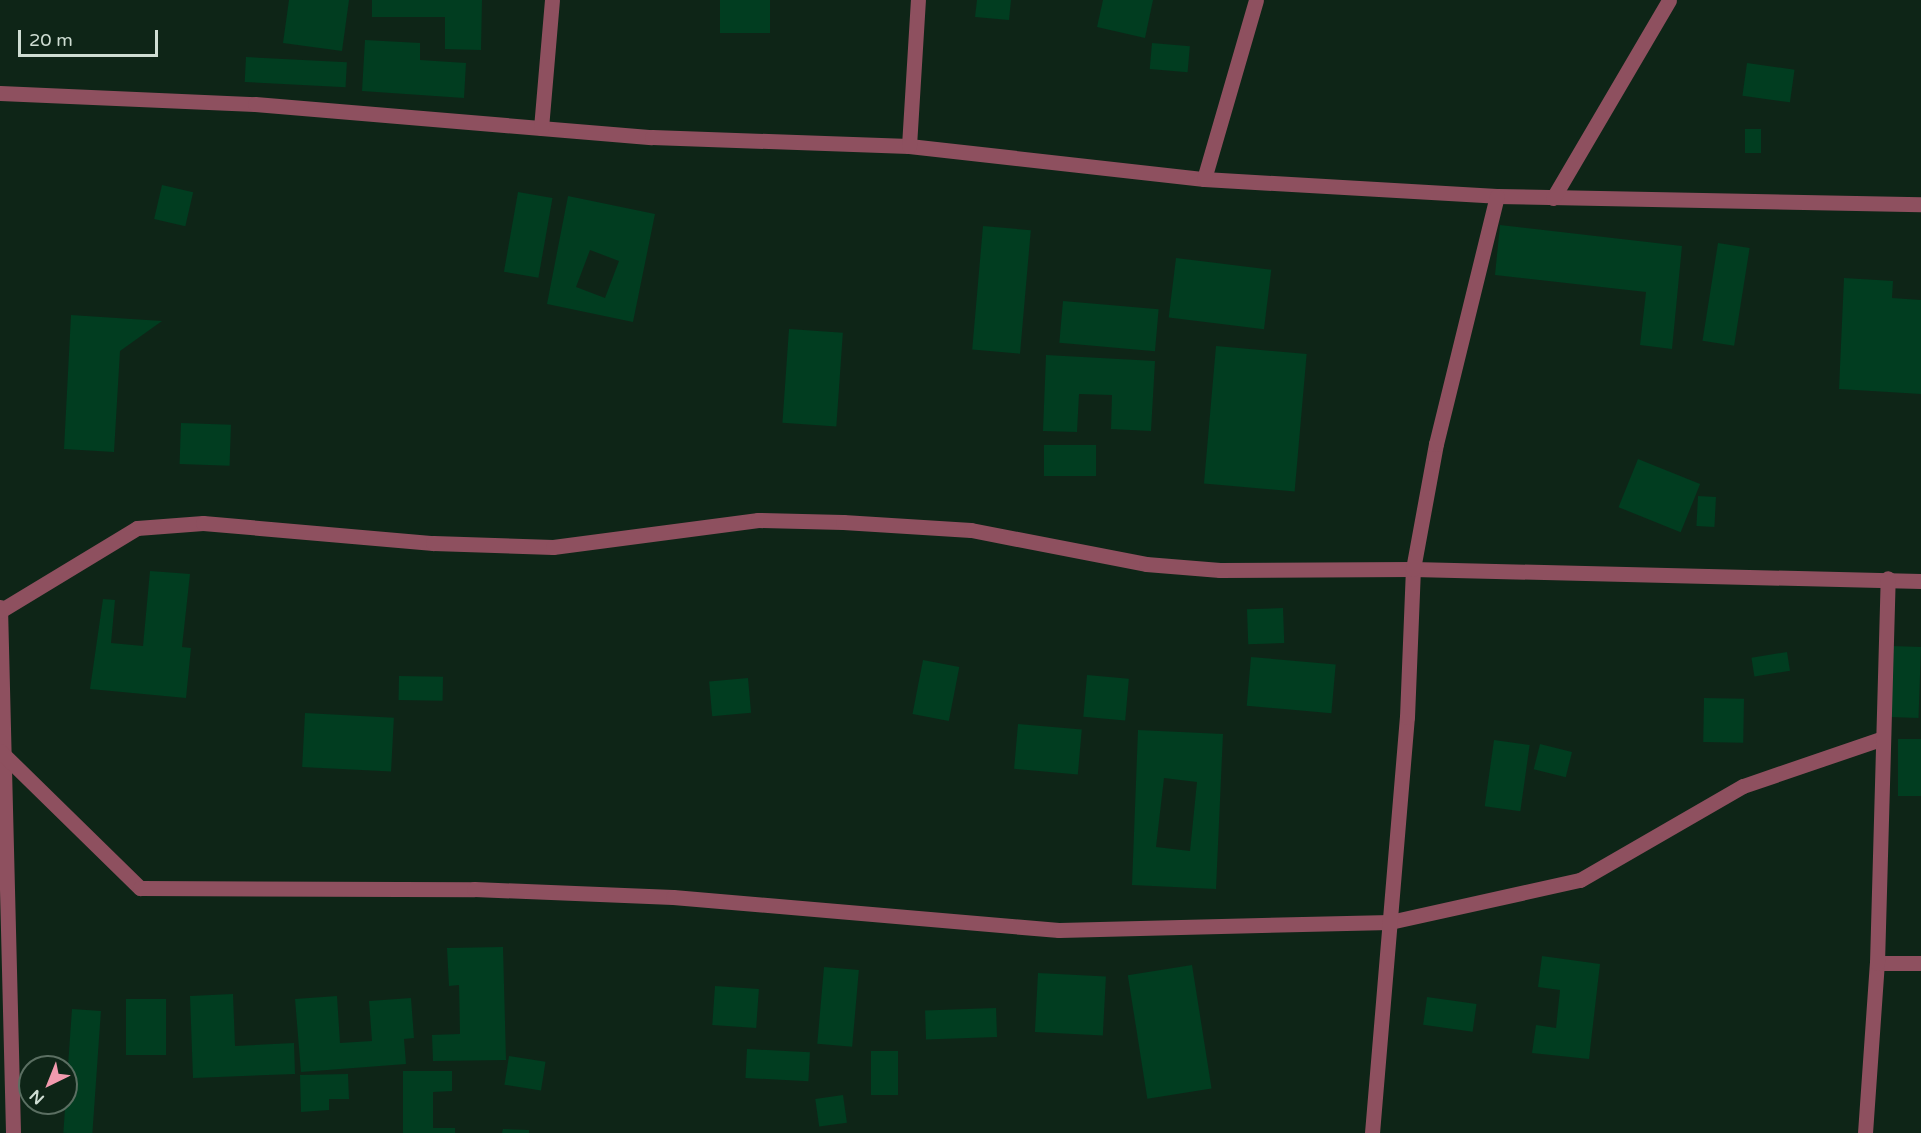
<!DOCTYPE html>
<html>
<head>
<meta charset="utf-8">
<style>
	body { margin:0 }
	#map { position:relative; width:1921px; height:1133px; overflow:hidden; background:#0e2517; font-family:"Varela Round",sans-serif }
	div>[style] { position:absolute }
	.building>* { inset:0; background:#013d20; transform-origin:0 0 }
	.minor>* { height:15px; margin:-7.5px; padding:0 7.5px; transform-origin:7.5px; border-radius:7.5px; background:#8e505f }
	span { translate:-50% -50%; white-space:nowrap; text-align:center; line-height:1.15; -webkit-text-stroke:4.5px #0e2517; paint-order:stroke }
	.north { position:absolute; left:18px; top:1055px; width:60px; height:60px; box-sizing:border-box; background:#0e2517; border:2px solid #5b6f62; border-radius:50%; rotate:223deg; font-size:16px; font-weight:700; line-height:24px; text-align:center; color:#cfddd3 }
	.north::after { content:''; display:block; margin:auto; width:21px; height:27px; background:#f29aae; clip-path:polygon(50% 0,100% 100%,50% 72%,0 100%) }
	.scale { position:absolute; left:18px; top:30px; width:140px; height:27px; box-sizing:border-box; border:3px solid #cfddd3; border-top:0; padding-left:8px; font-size:18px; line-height:21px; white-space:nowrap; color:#cfddd3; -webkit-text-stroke:4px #0e2517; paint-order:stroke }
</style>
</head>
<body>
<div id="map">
	<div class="building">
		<div style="clip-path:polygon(289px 0,349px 0,342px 51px,283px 43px)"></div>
		<div style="clip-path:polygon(372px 0,482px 0,481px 50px,445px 49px,445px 17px,372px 17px)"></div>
		<div style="left:720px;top:0;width:50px;height:33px"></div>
		<div style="clip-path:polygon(977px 0,1011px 0,1009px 20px,975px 17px)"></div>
		<div style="clip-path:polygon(1103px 0,1153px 0,1145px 38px,1097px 27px)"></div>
		<div style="clip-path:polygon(365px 40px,420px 43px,420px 60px,466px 63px,464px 98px,362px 91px)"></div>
		<div style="left:1152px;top:43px;width:38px;height:26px;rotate:5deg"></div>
		<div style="left:246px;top:57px;width:101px;height:25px;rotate:3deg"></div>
		<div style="left:1747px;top:63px;width:48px;height:33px;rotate:8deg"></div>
		<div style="left:1745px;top:129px;width:16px;height:24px"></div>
		<div style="left:162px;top:185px;width:32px;height:35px;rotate:13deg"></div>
		<div style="left:518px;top:192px;width:35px;height:81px;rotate:10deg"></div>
		<div style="clip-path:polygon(evenodd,568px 196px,655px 214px,633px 322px,547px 304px,568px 196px,590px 250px,619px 261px,605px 298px,576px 287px,590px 250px)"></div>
		<div style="clip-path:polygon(1500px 225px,1682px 246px,1672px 349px,1640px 345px,1646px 292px,1495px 275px)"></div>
		<div style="left:983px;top:226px;width:48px;height:124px;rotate:5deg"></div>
		<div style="left:1718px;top:243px;width:32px;height:99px;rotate:9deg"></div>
		<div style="left:1176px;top:258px;width:96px;height:60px;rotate:7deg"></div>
		<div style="clip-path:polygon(1844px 278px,1893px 281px,1892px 298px,1921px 300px,1921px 394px,1839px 389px)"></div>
		<div style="left:1063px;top:301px;width:96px;height:42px;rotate:5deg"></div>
		<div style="clip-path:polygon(71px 315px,162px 321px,120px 351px,114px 452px,64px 449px)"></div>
		<div style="left:789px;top:329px;width:54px;height:94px;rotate:4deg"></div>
		<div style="left:1216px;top:346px;width:91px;height:138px;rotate:5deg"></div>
		<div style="clip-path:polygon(1046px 355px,1155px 361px,1151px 431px,1111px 429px,1112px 395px,1079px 394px,1077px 432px,1043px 431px)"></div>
		<div style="left:181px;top:423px;width:50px;height:41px;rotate:2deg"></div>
		<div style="left:1044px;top:445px;width:52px;height:31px"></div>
		<div style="left:1638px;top:459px;width:67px;height:52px;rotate:22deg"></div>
		<div style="left:1698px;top:496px;width:18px;height:30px;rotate:3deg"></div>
		<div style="clip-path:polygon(150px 571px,190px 574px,182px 647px,191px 648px,186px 698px,90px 689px,103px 599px,115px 600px,111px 643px,143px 646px)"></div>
		<div style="left:1283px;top:608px;width:35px;height:36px;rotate:88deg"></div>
		<div style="left:1892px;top:646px;width:29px;height:71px;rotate:2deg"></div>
		<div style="left:1787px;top:652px;width:19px;height:36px;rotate:81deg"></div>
		<div style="left:1251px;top:657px;width:85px;height:49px;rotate:5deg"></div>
		<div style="left:923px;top:660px;width:37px;height:55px;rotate:11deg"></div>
		<div style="left:1087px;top:675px;width:42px;height:42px;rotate:5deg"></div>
		<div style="left:399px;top:676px;width:44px;height:24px;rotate:1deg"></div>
		<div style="left:748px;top:678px;width:35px;height:39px;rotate:85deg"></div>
		<div style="left:1704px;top:698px;width:40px;height:44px;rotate:1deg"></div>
		<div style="left:305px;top:713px;width:89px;height:54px;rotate:3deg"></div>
		<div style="left:1018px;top:724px;width:64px;height:45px;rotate:5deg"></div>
		<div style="clip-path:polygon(evenodd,1138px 730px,1223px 734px,1216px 889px,1132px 885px,1138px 730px,1164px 778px,1197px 782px,1190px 851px,1156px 847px,1164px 778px)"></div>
		<div style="left:1898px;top:739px;width:23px;height:57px"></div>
		<div style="left:1494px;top:740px;width:36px;height:67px;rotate:8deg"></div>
		<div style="left:1540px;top:744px;width:33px;height:26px;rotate:14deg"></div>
		<div style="clip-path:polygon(503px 947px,506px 1060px,433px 1061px,432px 1035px,460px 1034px,459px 985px,449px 986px,447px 948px)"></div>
		<div style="clip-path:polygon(1542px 956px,1600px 964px,1589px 1059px,1532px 1053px,1536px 1025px,1556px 1028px,1560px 990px,1538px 987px)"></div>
		<div style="left:1192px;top:965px;width:125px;height:65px;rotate:81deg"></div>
		<div style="left:824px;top:967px;width:35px;height:77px;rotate:5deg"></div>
		<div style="left:1038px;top:973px;width:68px;height:59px;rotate:3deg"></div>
		<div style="left:715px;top:986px;width:44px;height:39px;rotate:4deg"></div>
		<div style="clip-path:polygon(233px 994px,235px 1046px,294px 1043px,295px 1074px,193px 1078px,190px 996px)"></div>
		<div style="clip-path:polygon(337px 996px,340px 1043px,372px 1041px,369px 1001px,411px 998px,414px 1038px,404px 1039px,406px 1064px,301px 1072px,295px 999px)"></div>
		<div style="left:1427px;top:997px;width:50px;height:28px;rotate:8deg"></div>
		<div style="left:166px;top:999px;width:56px;height:40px;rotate:90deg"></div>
		<div style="left:996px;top:1008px;width:29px;height:71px;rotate:88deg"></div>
		<div style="left:72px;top:1009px;width:29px;height:124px;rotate:4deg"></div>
		<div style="left:747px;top:1049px;width:63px;height:29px;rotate:3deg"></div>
		<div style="left:871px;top:1051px;width:27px;height:44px"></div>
		<div style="left:509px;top:1056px;width:37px;height:29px;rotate:9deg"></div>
		<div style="clip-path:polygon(403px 1071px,452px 1071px,452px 1091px,433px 1092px,433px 1128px,455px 1128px,455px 1133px,403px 1133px)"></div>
		<div style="clip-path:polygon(348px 1074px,349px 1099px,329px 1099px,329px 1110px,301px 1112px,300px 1075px)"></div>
		<div style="left:843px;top:1095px;width:28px;height:28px;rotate:82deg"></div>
		<div style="clip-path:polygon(503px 1129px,529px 1130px,529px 1133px,502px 1133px)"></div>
	</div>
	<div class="minor">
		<div style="left:0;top:93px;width:255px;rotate:2.5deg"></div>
		<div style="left:255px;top:104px;width:398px;rotate:4.8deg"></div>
		<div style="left:652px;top:137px;width:257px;rotate:2deg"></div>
		<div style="left:909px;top:146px;width:297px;rotate:6.4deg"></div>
		<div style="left:1204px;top:179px;width:293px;rotate:3.3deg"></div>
		<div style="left:1497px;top:196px;width:424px;rotate:1.1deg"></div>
		<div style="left:541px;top:128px;width:128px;rotate:-85.1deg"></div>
		<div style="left:909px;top:146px;width:146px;rotate:-86.5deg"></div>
		<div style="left:1204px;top:179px;width:186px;rotate:-73.8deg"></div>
		<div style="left:1553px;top:198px;width:229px;rotate:-59.6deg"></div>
		<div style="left:0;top:607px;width:526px;rotate:88.58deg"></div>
		<div style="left:0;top:611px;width:160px;rotate:-31.2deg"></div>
		<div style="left:137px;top:528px;width:66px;rotate:-4.3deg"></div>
		<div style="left:203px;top:523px;width:231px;rotate:5deg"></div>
		<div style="left:433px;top:543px;width:120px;rotate:1.9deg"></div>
		<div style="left:553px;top:547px;width:207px;rotate:-7.5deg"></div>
		<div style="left:758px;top:520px;width:85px;rotate:1.3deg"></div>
		<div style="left:843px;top:522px;width:128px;rotate:3.6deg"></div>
		<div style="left:971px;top:530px;width:178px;rotate:11deg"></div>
		<div style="left:1146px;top:564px;width:74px;rotate:4.6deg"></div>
		<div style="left:1220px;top:570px;width:193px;rotate:-0.3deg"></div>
		<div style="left:1413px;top:569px;width:508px;rotate:1.35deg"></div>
		<div style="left:0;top:751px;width:196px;rotate:44.4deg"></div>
		<div style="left:140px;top:888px;width:334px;rotate:0.2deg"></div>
		<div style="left:474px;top:889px;width:199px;rotate:2.3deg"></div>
		<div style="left:673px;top:897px;width:387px;rotate:4.9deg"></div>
		<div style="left:1059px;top:930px;width:331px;rotate:-1.4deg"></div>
		<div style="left:1390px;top:922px;width:195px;rotate:-12.5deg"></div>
		<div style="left:1580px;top:880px;width:188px;rotate:-30deg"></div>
		<div style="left:1743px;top:786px;width:148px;rotate:-18.9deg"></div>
		<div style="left:1877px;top:963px;width:44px"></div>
		<div style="left:1372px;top:1133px;width:417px;rotate:-85.2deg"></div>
		<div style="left:1407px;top:717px;width:148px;rotate:-87.7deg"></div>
		<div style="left:1413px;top:569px;width:127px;rotate:-79.6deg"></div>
		<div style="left:1436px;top:444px;width:255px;rotate:-76.2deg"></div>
		<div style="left:1865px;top:1133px;width:170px;rotate:-86deg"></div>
		<div style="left:1877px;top:963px;width:385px;rotate:-88.4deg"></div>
	</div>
	<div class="north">N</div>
	<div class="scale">20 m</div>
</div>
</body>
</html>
